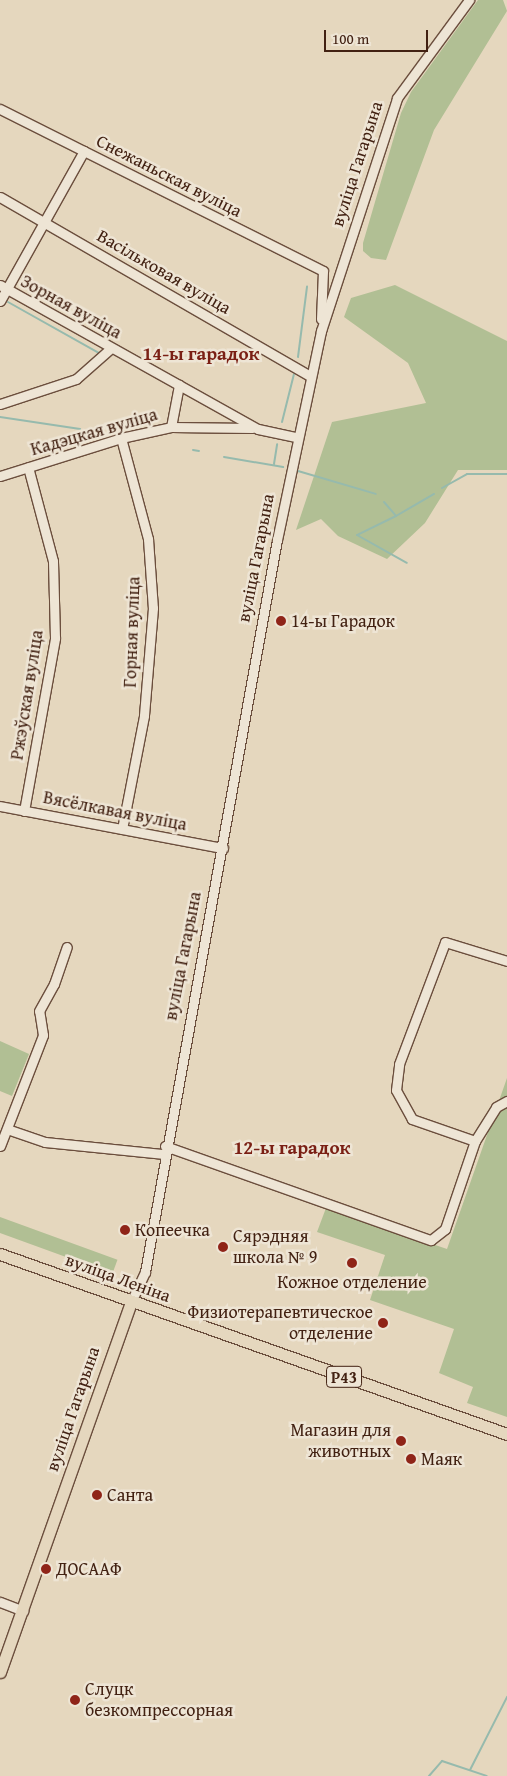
<!DOCTYPE html>
<html>
<head>
<meta charset="utf-8">
<style>
	body { margin:0 }
	#map { position:relative; width:507px; height:1776px; overflow:hidden; background:#e5d7be; font-family:"Gentium Book Plus",serif }
	div>[style] { position:absolute }
	.green>* { inset:0; background:#b1bf94; transform-origin:0 0 }
	.stream>* { height:2px; margin:-1px; padding:0 1px; transform-origin:1px; border-radius:1px; background:#96baad }
	.roads { filter:drop-shadow(1px 0 #6b4e3d) drop-shadow(-1px 0 #6b4e3d) drop-shadow(0 1px #6b4e3d) drop-shadow(0 -1px #6b4e3d) }
	.minor>* { height:9px; margin:-4.5px; padding:0 4.5px; transform-origin:4.5px; border-radius:4.5px; background:#eee5d5 }
	.major>* { height:11px; margin:-5.5px; padding:0 5.5px; transform-origin:5.5px; border-radius:5.5px; background:#e5d7be }
	.dots>* { width:14px; height:14px; translate:-50% -50%; box-sizing:border-box; border:2px solid #eee5d5; border-radius:50% }
	span { translate:-50% -50%; white-space:nowrap; text-align:center; line-height:1.15; -webkit-text-stroke:5px #eee5d5; paint-order:stroke }
	.shield-label span { padding:1px 4px; background:#eee5d5; border:1px solid; border-radius:4px; -webkit-text-stroke-width:0 }
	.shield-label { font-size:16px; color:#422112; font-weight:700 }
	.street-label { font-size:18px; color:#422112 }
	.poi-label { font-size:18px; color:#422112 }
	.left { translate:0 -50%; text-align:left }
	.right { translate:-100% -50%; text-align:right }
	.neighbourhood-label { font-size:19px; color:#7a1f14; font-weight:700 }
	.scale { position:absolute; left:324px; top:30px; width:104px; height:22px; box-sizing:border-box; border:2px solid #422112; border-top:0; padding-left:6px; font-size:15px; line-height:18px; white-space:nowrap; color:#422112; -webkit-text-stroke:4px #eee5d5; paint-order:stroke }
</style>
</head>
<body>
<div id="map">
	<div class="green">
		<div style="clip-path:polygon(478px 0,503px 0,507px 11px,434px 130px,386px 260px,371px 258px,363px 251px,363px 243px,401px 113px,411px 92px)"></div>
		<div style="clip-path:polygon(395px 285px,507px 341px,507px 470px,458px 470px,425px 523px,387px 559px,338px 536px,321px 519px,296px 530px,332px 422px,426px 403px,408px 363px,344px 317px,351px 298px)"></div>
		<div style="clip-path:polygon(0 1041px,29px 1054px,12px 1096px,0 1091px)"></div>
		<div style="clip-path:polygon(507px 1078px,507px 1417px,467px 1403px,473px 1387px,439px 1373px,454px 1329px,370px 1300px,385px 1255px,317px 1232px,326px 1208px,447px 1249px)"></div>
		<div style="left:0;top:1217px;width:125px;height:15px;rotate:20deg"></div>
	</div>
	<div class="stream">
		<div style="left:8px;top:302px;width:104px;rotate:29.3deg"></div>
		<div style="left:298px;top:357px;width:71px;rotate:-82.7deg"></div>
		<div style="left:0;top:417px;width:81px;rotate:8.5deg"></div>
		<div style="left:282px;top:422px;width:49px;rotate:-76deg"></div>
		<div style="left:193px;top:450px;width:6px;rotate:9deg"></div>
		<div style="left:224px;top:457px;width:60px;rotate:9.6deg"></div>
		<div style="left:274px;top:464px;width:20px;rotate:-81deg"></div>
		<div style="left:298px;top:471px;width:81px;rotate:16.4deg"></div>
		<div style="left:442px;top:488px;width:29px;rotate:-29deg"></div>
		<div style="left:467px;top:474px;width:40px"></div>
		<div style="left:384px;top:502px;width:18px;rotate:49deg"></div>
		<div style="left:396px;top:516px;width:43px;rotate:154deg"></div>
		<div style="left:357px;top:535px;width:57px;rotate:29.2deg"></div>
		<div style="left:396px;top:516px;width:44px;rotate:-30.1deg"></div>
		<div style="left:470px;top:1770px;width:82px;rotate:-63.1deg"></div>
		<div style="left:429px;top:1776px;width:20px;rotate:-49deg"></div>
		<div style="left:442px;top:1761px;width:47px;rotate:18.4deg"></div>
	</div>
	<div class="roads">
		<div class="minor">
			<div style="left:0;top:109px;width:361px;rotate:26.6deg"></div>
			<div style="left:323px;top:271px;width:48px;rotate:92.4deg"></div>
			<div style="left:0;top:197px;width:358px;rotate:30deg"></div>
			<div style="left:0;top:285px;width:295px;rotate:29.2deg"></div>
			<div style="left:258px;top:429px;width:40px;rotate:12deg"></div>
			<div style="left:0;top:301px;width:172px;rotate:-60.8deg"></div>
			<div style="left:0;top:404px;width:80px;rotate:-18.2deg"></div>
			<div style="left:76px;top:379px;width:47px;rotate:-41.5deg"></div>
			<div style="left:171px;top:427px;width:43px;rotate:-79.2deg"></div>
			<div style="left:121px;top:438px;width:105px;rotate:75deg"></div>
			<div style="left:148px;top:539px;width:69px;rotate:85.9deg"></div>
			<div style="left:153px;top:608px;width:108px;rotate:94.8deg"></div>
			<div style="left:144px;top:716px;width:115px;rotate:101deg"></div>
			<div style="left:0;top:476px;width:127px;rotate:-17.4deg"></div>
			<div style="left:121px;top:438px;width:51px;rotate:-12.4deg"></div>
			<div style="left:171px;top:427px;width:81px;rotate:0.7deg"></div>
			<div style="left:0;top:806px;width:227px;rotate:10.7deg"></div>
			<div style="left:24px;top:811px;width:176px;rotate:-79.8deg"></div>
			<div style="left:55px;top:638px;width:77px;rotate:-91.5deg"></div>
			<div style="left:53px;top:561px;width:97px;rotate:-104.9deg"></div>
			<div style="left:7px;top:1129px;width:40px;rotate:18.9deg"></div>
			<div style="left:45px;top:1142px;width:120px;rotate:5.8deg"></div>
			<div style="left:475px;top:1141px;width:67px;rotate:-160.8deg"></div>
			<div style="left:412px;top:1119px;width:33px;rotate:-119deg"></div>
			<div style="left:396px;top:1090px;width:26px;rotate:-83deg"></div>
			<div style="left:399px;top:1064px;width:130px;rotate:-69.3deg"></div>
			<div style="left:445px;top:942px;width:65px;rotate:17deg"></div>
			<div style="left:0;top:1146px;width:119px;rotate:-68.8deg"></div>
			<div style="left:43px;top:1035px;width:24px;rotate:-99deg"></div>
			<div style="left:39px;top:1011px;width:31px;rotate:-61deg"></div>
			<div style="left:54px;top:984px;width:39px;rotate:-71deg"></div>
			<div style="left:165px;top:1146px;width:282px;rotate:19.5deg"></div>
			<div style="left:431px;top:1240px;width:18px;rotate:-38deg"></div>
			<div style="left:445px;top:1229px;width:93px;rotate:-71.2deg"></div>
			<div style="left:475px;top:1141px;width:40px;rotate:-58deg"></div>
			<div style="left:496px;top:1107px;width:13px;rotate:-29deg"></div>
			<div style="left:131px;top:1302px;width:33px;rotate:-65deg"></div>
			<div style="left:145px;top:1272px;width:744px;rotate:-79.78deg"></div>
			<div style="left:277px;top:540px;width:214px;rotate:-78.1deg"></div>
			<div style="left:321px;top:331px;width:245px;rotate:-71.9deg"></div>
			<div style="left:397px;top:98px;width:122px;rotate:-53.7deg"></div>
			<div style="left:0;top:1602px;width:25px;rotate:21deg"></div>
		</div>
		<div class="major">
			<div style="left:0;top:1254px;width:538px;rotate:19.55deg"></div>
			<div style="left:0;top:1672px;width:393px;rotate:-70.5deg"></div>
		</div>
	</div>
	<div class="dots">
		<div style="left:281px;top:621px;background:#8f2418"></div>
		<div style="left:125px;top:1230px;background:#8f2418"></div>
		<div style="left:223px;top:1247px;background:#8f2418"></div>
		<div style="left:352px;top:1263px;background:#8f2418"></div>
		<div style="left:383px;top:1323px;background:#8f2418"></div>
		<div style="left:401px;top:1441px;background:#8f2418"></div>
		<div style="left:411px;top:1459px;background:#8f2418"></div>
		<div style="left:97px;top:1495px;background:#8f2418"></div>
		<div style="left:46px;top:1569px;background:#8f2418"></div>
		<div style="left:75px;top:1700px;background:#8f2418"></div>
	</div>
	<div class="shield-label">
		<span style="left:344px;top:1377px">Р43</span>
	</div>
	<div class="street-label">
		<span style="left:357px;top:164px;rotate:-72deg">вуліца Гагарына</span>
		<span style="left:169px;top:176px;rotate:27deg">Снежаньская вуліца</span>
		<span style="left:164px;top:272px;rotate:30deg">Васільковая вуліца</span>
		<span style="left:71px;top:307px;rotate:29deg">Зорная вуліца</span>
		<span style="left:94px;top:432px;rotate:-16deg">Кадэцкая вуліца</span>
		<span style="left:256px;top:558px;rotate:-79deg">вуліца Гагарына</span>
		<span style="left:132px;top:632px;rotate:-88deg">Горная вуліца</span>
		<span style="left:27px;top:695px;rotate:-81deg">Ржэўская вуліца</span>
		<span style="left:115px;top:811px;rotate:11deg">Вясёлкавая вуліца</span>
		<span style="left:183px;top:956px;rotate:-79deg">вуліца Гагарына</span>
		<span style="left:118px;top:1278px;rotate:20deg">вуліца Леніна</span>
		<span style="left:73px;top:1409px;rotate:-71deg">вуліца Гагарына</span>
	</div>
	<div class="poi-label">
		<span class="left" style="left:291px;top:621px">14-ы Гарадок</span>
		<span class="left" style="left:135px;top:1230px">Копеечка</span>
		<span class="left" style="left:233px;top:1247px">Сярэдняя<br>школа № 9</span>
		<span style="left:352px;top:1282px">Кожное отделение</span>
		<span class="right" style="left:373px;top:1323px">Физиотерапевтическое<br>отделение</span>
		<span class="right" style="left:391px;top:1441px">Магазин для<br>животных</span>
		<span class="left" style="left:421px;top:1459px">Маяк</span>
		<span class="left" style="left:107px;top:1495px">Санта</span>
		<span class="left" style="left:56px;top:1569px">ДОСААФ</span>
		<span class="left" style="left:85px;top:1700px">Слуцк<br>безкомпрессорная</span>
	</div>
	<div class="neighbourhood-label">
		<span style="left:201px;top:354px">14-ы гарадок</span>
		<span style="left:292px;top:1148px">12-ы гарадок</span>
	</div>
	<div class="scale">100 m</div>
</div>
</body>
</html>
